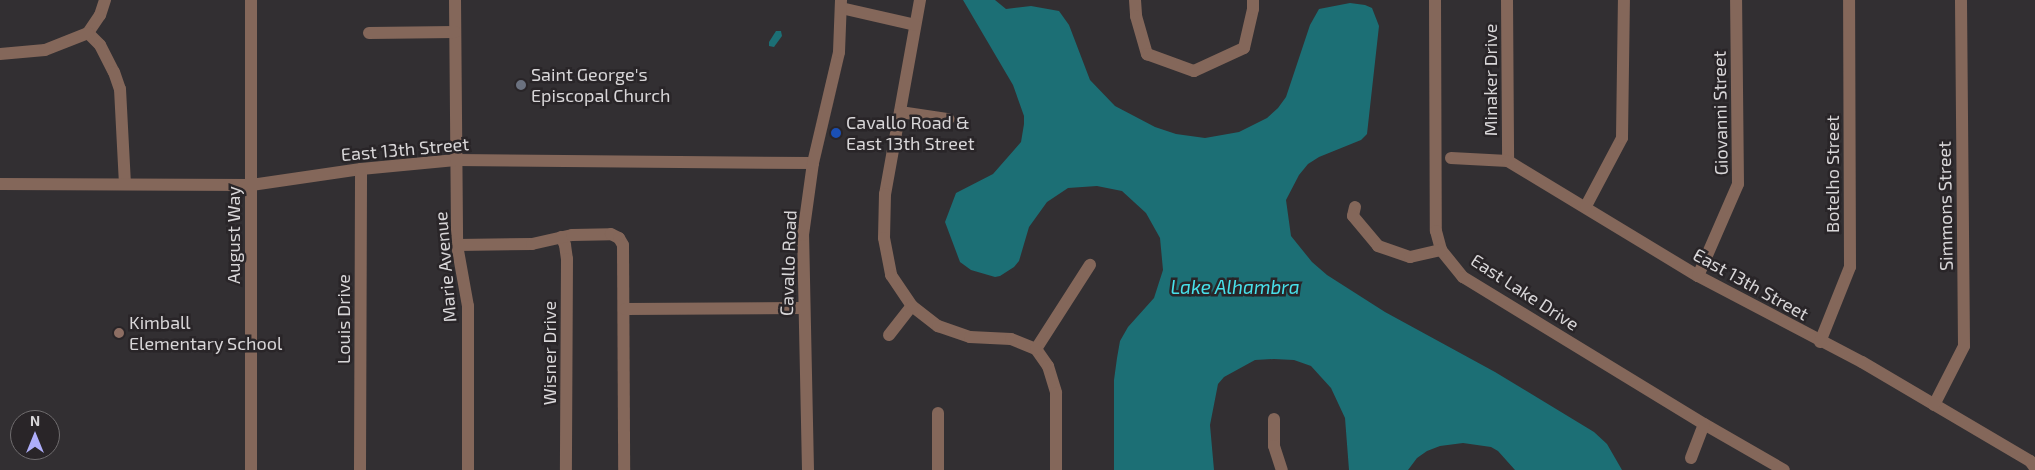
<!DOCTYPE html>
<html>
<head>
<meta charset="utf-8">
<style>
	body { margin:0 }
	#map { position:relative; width:2035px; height:470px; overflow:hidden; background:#322f32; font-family:"Exo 2",sans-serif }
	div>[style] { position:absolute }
	.water>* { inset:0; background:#1c6f75 }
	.minor>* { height:12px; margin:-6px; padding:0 6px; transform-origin:6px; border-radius:6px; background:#84675a }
	.dots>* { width:14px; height:14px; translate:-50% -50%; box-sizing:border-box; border:2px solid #292528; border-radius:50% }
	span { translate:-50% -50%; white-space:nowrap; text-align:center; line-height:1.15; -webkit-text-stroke:5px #292528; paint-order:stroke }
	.poi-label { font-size:18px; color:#d8d6d8 }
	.left { translate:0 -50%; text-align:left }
	.street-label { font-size:18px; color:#d8d6d8 }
	.water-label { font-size:19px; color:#48e1eb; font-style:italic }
	.north { position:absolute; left:10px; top:410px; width:50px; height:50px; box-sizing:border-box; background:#292528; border:1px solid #6f6c6e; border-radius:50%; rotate:0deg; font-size:14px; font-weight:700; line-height:20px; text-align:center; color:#d8d6d8 }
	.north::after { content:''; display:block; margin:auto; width:18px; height:22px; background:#aeaefa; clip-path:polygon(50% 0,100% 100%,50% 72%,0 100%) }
</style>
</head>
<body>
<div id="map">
	<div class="water">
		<div style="clip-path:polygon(963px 0,995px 0,1006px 9px,1031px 6px,1059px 11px,1069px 25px,1090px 80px,1115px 106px,1155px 127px,1176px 134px,1205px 138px,1239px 132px,1267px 118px,1278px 108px,1286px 97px,1310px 25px,1319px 9px,1350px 3px,1365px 5px,1372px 8px,1379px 26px,1367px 134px,1361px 140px,1319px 157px,1308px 164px,1299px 175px,1286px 200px,1291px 236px,1312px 262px,1327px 275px,1385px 312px,1495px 372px,1594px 432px,1607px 444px,1622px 470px,1515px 470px,1498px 451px,1491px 447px,1463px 443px,1440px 446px,1427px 451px,1417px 458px,1408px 470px,1349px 470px,1345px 418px,1331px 388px,1311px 366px,1294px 360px,1274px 359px,1255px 360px,1224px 377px,1218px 384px,1210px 425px,1214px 470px,1114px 470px,1114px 380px,1117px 358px,1120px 341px,1128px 327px,1154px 298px,1163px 270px,1160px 238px,1146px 213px,1122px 191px,1097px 186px,1068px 188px,1047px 202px,1029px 227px,1019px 261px,1014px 267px,1000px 276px,995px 277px,971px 270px,960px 262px,945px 222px,956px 193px,993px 174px,1021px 142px,1024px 124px,1024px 116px,1013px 85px)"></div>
		<div style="clip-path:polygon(776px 31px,781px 31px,782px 36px,774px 47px,769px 46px,769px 42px)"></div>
	</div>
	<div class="minor">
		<div style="left:105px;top:0;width:16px;rotate:108deg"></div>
		<div style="left:100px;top:15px;width:22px;rotate:124deg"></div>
		<div style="left:88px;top:33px;width:17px;rotate:45deg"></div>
		<div style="left:100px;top:45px;width:30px;rotate:63deg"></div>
		<div style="left:114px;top:72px;width:18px;rotate:71deg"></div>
		<div style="left:120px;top:89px;width:95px;rotate:87deg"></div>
		<div style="left:455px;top:0;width:245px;rotate:89.5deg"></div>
		<div style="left:457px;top:245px;width:62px;rotate:79.8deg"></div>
		<div style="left:468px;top:306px;width:164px;rotate:90deg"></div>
		<div style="left:920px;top:0;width:197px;rotate:100.2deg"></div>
		<div style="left:885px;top:194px;width:44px;rotate:91.3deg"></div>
		<div style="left:884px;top:238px;width:38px;rotate:79deg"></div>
		<div style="left:891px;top:275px;width:37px;rotate:56deg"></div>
		<div style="left:912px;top:306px;width:33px;rotate:38deg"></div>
		<div style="left:938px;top:326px;width:34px;rotate:19deg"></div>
		<div style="left:970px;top:337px;width:41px;rotate:2.8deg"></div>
		<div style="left:1011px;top:339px;width:27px;rotate:22deg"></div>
		<div style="left:1036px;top:349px;width:21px;rotate:55deg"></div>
		<div style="left:1048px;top:366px;width:28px;rotate:73deg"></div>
		<div style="left:1056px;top:393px;width:77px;rotate:90deg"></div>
		<div style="left:1135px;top:0;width:16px;rotate:86deg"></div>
		<div style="left:1136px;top:16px;width:40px;rotate:74deg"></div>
		<div style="left:1147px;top:54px;width:50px;rotate:19.9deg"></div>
		<div style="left:1194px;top:71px;width:55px;rotate:-24.7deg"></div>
		<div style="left:1244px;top:48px;width:40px;rotate:-77deg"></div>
		<div style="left:1253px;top:9px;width:9px;rotate:-90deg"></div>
		<div style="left:1435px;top:0;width:231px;rotate:89.8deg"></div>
		<div style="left:1436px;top:231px;width:20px;rotate:75deg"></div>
		<div style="left:1441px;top:250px;width:35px;rotate:51deg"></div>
		<div style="left:1463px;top:277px;width:282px;rotate:31.4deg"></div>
		<div style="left:1704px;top:424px;width:92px;rotate:29.9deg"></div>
		<div style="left:1507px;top:0;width:161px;rotate:89.6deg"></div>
		<div style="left:841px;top:8px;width:76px;rotate:12.9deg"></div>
		<div style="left:369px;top:33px;width:86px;rotate:-0.7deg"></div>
		<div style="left:0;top:54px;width:45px;rotate:-5.1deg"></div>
		<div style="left:45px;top:50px;width:46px;rotate:-21.6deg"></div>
		<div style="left:900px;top:112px;width:49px;rotate:8.3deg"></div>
		<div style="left:1451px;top:158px;width:57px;rotate:3deg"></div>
		<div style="left:1508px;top:161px;width:222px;rotate:31.2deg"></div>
		<div style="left:1698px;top:276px;width:185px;rotate:27.7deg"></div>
		<div style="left:1862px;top:362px;width:195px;rotate:30.5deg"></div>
		<div style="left:2030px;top:461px;width:9px;rotate:54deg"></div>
		<div style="left:0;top:184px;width:251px;rotate:0.2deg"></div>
		<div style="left:251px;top:185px;width:111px;rotate:-8.3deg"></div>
		<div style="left:361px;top:169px;width:95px;rotate:-5.4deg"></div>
		<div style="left:456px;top:160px;width:357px;rotate:0.5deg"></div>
		<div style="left:1586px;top:206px;width:77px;rotate:-62.1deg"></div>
		<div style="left:1622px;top:138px;width:138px;rotate:-89.2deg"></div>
		<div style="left:1355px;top:207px;width:9px;rotate:103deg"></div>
		<div style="left:1353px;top:216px;width:39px;rotate:50deg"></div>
		<div style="left:1378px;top:246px;width:34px;rotate:19deg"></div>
		<div style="left:1410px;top:257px;width:32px;rotate:-13deg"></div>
		<div style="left:561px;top:237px;width:9px;rotate:63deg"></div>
		<div style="left:565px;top:245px;width:14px;rotate:82deg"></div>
		<div style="left:567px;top:259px;width:211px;rotate:90.3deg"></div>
		<div style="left:457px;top:245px;width:75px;rotate:-0.8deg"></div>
		<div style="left:532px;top:244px;width:41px;rotate:-12.7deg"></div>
		<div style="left:572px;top:235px;width:39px;rotate:-1deg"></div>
		<div style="left:611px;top:234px;width:9px;rotate:27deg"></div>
		<div style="left:619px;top:238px;width:8px;rotate:60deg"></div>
		<div style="left:623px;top:245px;width:225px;rotate:89.7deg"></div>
		<div style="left:1698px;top:276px;width:100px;rotate:-66.5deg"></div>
		<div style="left:1738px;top:184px;width:184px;rotate:-90.6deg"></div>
		<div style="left:625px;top:309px;width:178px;rotate:-0.3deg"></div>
		<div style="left:889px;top:335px;width:37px;rotate:-52deg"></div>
		<div style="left:1820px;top:342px;width:81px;rotate:-68.2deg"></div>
		<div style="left:1850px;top:267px;width:267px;rotate:-90.2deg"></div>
		<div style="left:1036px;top:349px;width:100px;rotate:-57.3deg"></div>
		<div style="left:1934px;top:405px;width:66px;rotate:-63deg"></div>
		<div style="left:1964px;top:346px;width:346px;rotate:-90.5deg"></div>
		<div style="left:1274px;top:419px;width:27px;rotate:90deg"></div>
		<div style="left:1274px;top:446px;width:25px;rotate:72deg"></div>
		<div style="left:1691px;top:458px;width:36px;rotate:-69deg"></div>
		<div style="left:251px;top:470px;width:470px;rotate:-90deg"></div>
		<div style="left:360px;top:470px;width:301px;rotate:-89.8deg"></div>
		<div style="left:808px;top:470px;width:235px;rotate:-91.2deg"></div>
		<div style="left:803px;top:235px;width:73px;rotate:-82.1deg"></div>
		<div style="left:813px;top:163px;width:114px;rotate:-76.8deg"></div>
		<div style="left:839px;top:52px;width:52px;rotate:-87.8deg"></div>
		<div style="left:938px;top:470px;width:57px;rotate:-90deg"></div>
	</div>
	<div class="dots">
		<div style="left:521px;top:85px;background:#6b7280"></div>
		<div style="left:836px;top:133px;background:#1a4fb4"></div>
		<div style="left:119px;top:333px;background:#8d6e63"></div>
	</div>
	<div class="poi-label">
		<span class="left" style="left:531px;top:85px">Saint George's<br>Episcopal Church</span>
		<span class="left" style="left:846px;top:133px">Cavallo Road &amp;<br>East 13th Street</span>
		<span class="left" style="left:129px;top:333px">Kimball<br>Elementary School</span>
	</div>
	<div class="street-label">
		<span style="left:1490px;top:80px;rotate:-90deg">Minaker Drive</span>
		<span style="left:1720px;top:113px;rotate:-91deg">Giovanni Street</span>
		<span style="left:405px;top:149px;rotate:-5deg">East 13th Street</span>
		<span style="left:1832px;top:174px;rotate:-90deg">Botelho Street</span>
		<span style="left:1945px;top:206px;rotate:-91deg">Simmons Street</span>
		<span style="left:233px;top:235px;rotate:-90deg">August Way</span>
		<span style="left:788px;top:263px;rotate:-88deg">Cavallo Road</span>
		<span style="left:445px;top:267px;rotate:-95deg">Marie Avenue</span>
		<span style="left:1751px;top:284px;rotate:29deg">East 13th Street</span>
		<span style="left:1525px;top:292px;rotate:33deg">East Lake Drive</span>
		<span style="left:343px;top:319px;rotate:-90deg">Louis Drive</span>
		<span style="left:549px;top:353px;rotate:-90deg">Wisner Drive</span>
	</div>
	<div class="water-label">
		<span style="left:1235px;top:287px">Lake Alhambra</span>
	</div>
	<div class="north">N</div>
</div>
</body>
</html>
